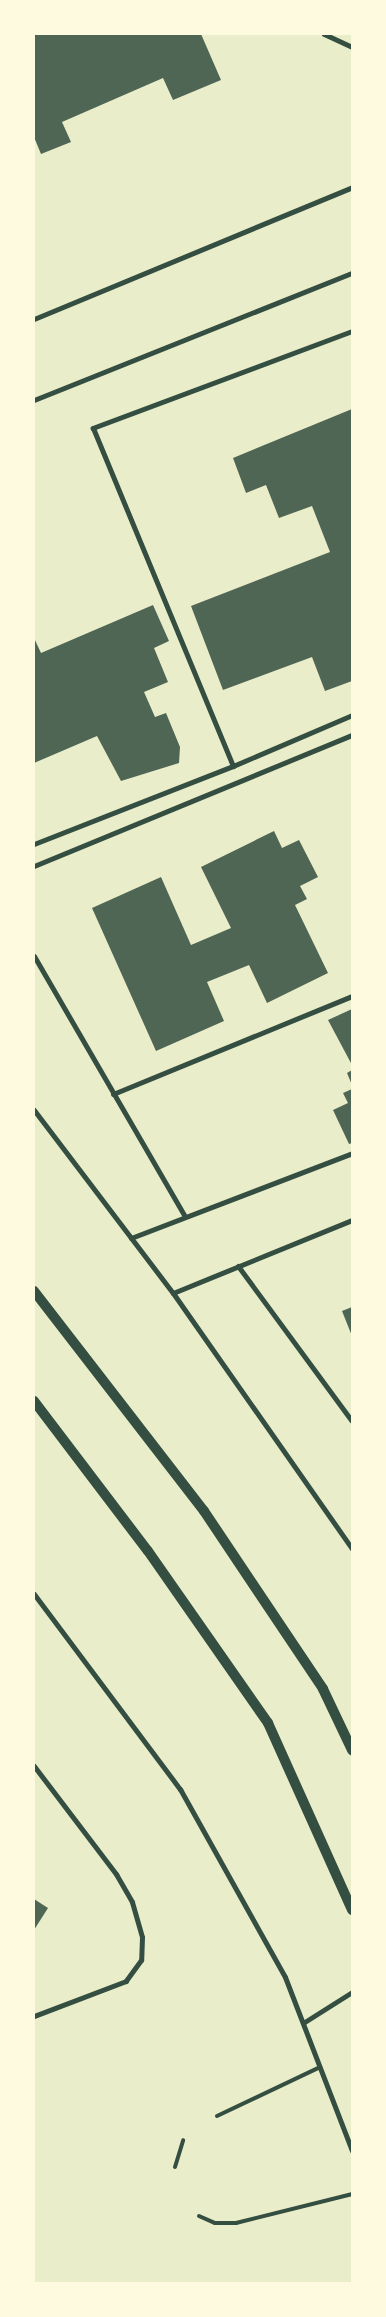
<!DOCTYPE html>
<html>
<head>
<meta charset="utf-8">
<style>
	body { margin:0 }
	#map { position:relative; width:386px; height:2317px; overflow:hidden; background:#e9edc9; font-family:"Alegreya Sans",sans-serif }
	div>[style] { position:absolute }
	.building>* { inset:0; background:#4f6655 }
	.service>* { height:4px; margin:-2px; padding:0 2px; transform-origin:2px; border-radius:2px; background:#344e41 }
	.minor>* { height:5px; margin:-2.5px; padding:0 2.5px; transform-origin:2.5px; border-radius:2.5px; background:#344e41 }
	.secondary>* { height:10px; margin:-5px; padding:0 5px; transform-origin:5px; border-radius:5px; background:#344e41 }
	span { translate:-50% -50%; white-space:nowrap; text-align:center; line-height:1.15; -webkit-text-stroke:4.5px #fefae0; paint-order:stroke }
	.frame { position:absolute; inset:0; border:35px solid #fefae0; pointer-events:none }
</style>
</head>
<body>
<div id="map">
	<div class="building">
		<div style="clip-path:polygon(34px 34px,201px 34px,221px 80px,173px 100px,163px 78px,62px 122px,71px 142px,41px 154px,34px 137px)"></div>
		<div style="clip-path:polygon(352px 409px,352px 681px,325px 691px,312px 657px,223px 690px,191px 606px,330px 552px,312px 506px,279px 518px,266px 485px,246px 493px,233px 458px)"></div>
		<div style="clip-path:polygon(153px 605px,169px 641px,154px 648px,168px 682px,144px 692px,155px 717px,166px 713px,180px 747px,179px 763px,121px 781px,97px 736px,34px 763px,34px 638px,41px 653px)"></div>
		<div style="clip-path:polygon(274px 831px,282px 848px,299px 840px,318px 877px,300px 886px,307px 899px,295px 905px,328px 973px,267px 1003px,249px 965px,207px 982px,224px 1021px,156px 1051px,92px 908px,161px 877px,191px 945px,231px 928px,201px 867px)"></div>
		<div style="clip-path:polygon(352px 1009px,352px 1065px,328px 1020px)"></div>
		<div style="clip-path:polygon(352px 1070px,352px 1085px,347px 1073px)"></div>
		<div style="clip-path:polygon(352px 1089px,352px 1143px,349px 1144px,333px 1110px,348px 1103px,343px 1093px)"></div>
		<div style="clip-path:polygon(352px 1307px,352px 1336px,342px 1311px)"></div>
		<div style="clip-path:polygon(34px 1899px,48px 1908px,34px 1930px)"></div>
	</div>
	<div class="service">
		<div style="left:217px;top:2116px;width:114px;rotate:-25.4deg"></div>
		<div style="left:175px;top:2167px;width:28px;rotate:-73deg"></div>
		<div style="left:199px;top:2216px;width:17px;rotate:24deg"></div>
		<div style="left:215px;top:2223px;width:21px"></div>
		<div style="left:236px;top:2223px;width:120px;rotate:-14deg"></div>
	</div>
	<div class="minor">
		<div style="left:324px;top:34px;width:31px;rotate:25deg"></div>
		<div style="left:34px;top:319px;width:344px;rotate:-22.5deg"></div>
		<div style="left:352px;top:331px;width:277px;rotate:159.5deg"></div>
		<div style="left:93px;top:428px;width:366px;rotate:67.5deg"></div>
		<div style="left:233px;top:766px;width:129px;rotate:-23.2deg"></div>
		<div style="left:34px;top:400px;width:342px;rotate:-21.8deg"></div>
		<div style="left:34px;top:844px;width:214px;rotate:-21.4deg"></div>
		<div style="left:34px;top:866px;width:344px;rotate:-22.4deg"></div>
		<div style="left:34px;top:956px;width:299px;rotate:59.9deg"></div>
		<div style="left:113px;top:1094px;width:258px;rotate:-22.3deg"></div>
		<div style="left:34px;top:1110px;width:230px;rotate:52.8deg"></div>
		<div style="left:173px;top:1293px;width:312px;rotate:55deg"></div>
		<div style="left:131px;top:1238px;width:237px;rotate:-21deg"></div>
		<div style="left:238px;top:1266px;width:192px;rotate:53.7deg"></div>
		<div style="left:173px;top:1293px;width:193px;rotate:-22.2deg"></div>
		<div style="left:34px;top:1594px;width:244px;rotate:53.2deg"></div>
		<div style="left:180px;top:1789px;width:215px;rotate:60.8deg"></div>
		<div style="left:285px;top:1977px;width:186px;rotate:68.9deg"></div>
		<div style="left:34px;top:1766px;width:136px;rotate:52.8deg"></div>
		<div style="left:116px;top:1874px;width:32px;rotate:60deg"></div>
		<div style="left:132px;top:1902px;width:36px;rotate:74deg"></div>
		<div style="left:142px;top:1937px;width:23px;rotate:92deg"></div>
		<div style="left:141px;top:1960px;width:26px;rotate:126deg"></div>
		<div style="left:126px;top:1981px;width:98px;rotate:159.2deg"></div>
		<div style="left:303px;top:2023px;width:58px;rotate:-32.3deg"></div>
	</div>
	<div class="secondary">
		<div style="left:34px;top:1291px;width:278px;rotate:52.3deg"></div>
		<div style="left:204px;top:1511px;width:214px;rotate:56.2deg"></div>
		<div style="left:323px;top:1689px;width:68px;rotate:64.6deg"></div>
		<div style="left:34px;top:1401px;width:188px;rotate:52.8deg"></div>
		<div style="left:148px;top:1551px;width:210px;rotate:55.1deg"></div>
		<div style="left:268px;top:1723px;width:205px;rotate:65.8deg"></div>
	</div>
	<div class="frame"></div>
</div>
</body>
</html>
